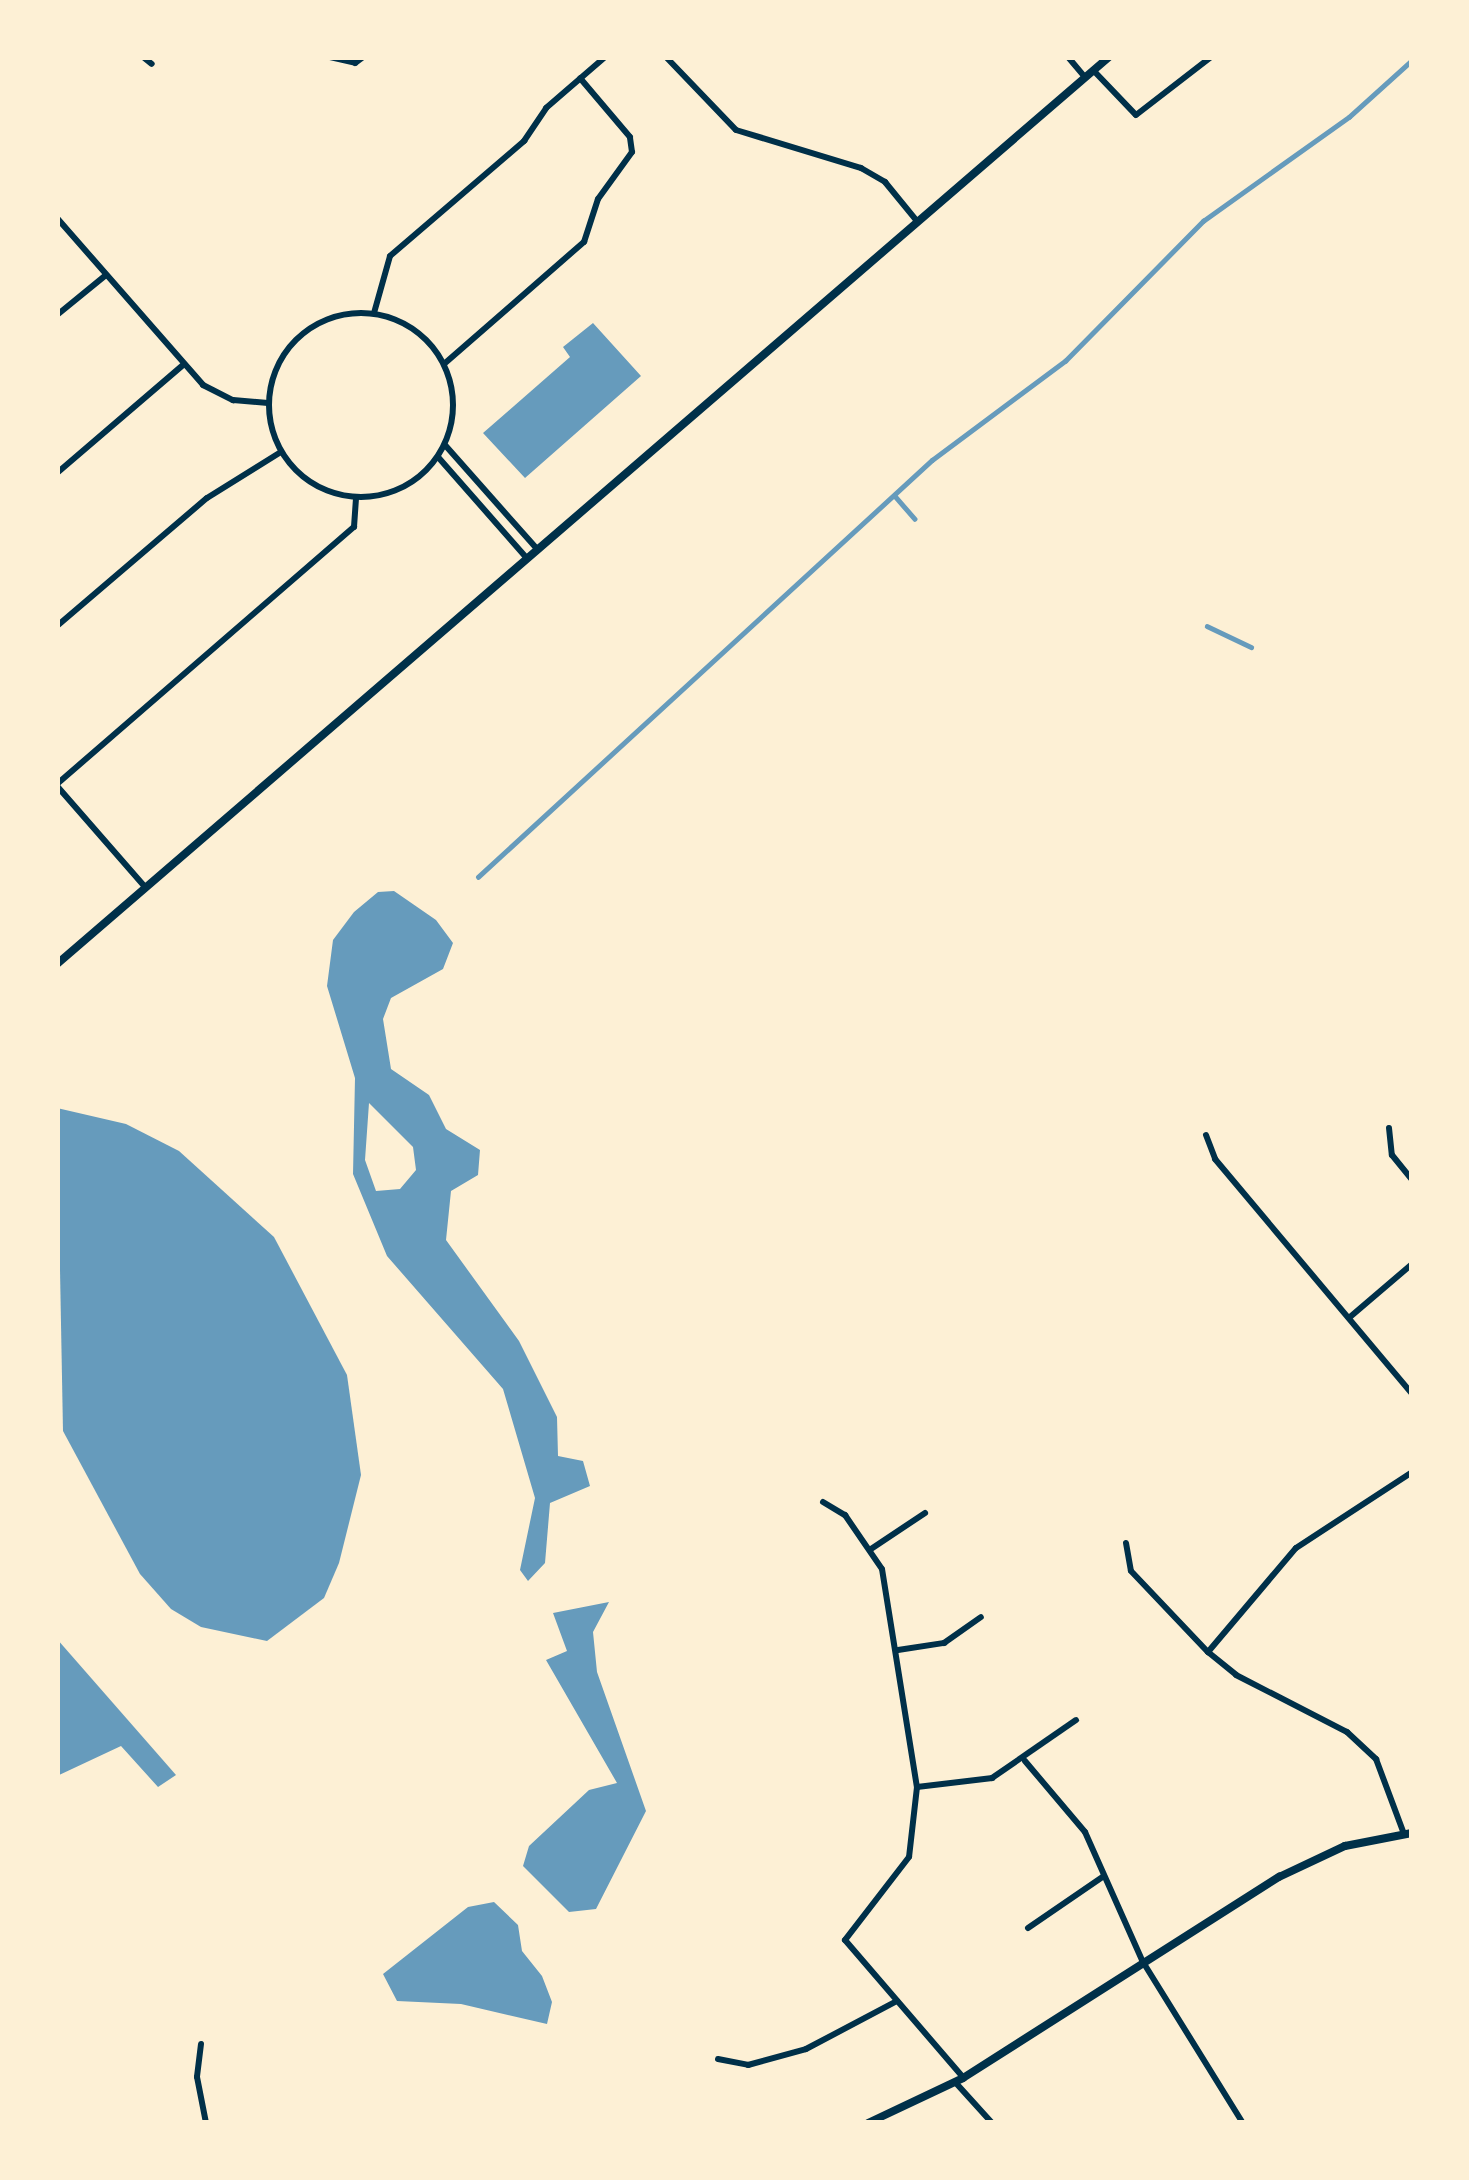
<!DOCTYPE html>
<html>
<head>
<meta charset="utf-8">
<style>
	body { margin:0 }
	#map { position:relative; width:1469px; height:2180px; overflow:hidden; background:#fdf0d5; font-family:"PT Sans Narrow",sans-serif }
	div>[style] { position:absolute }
	.water>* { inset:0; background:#669bbc }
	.stream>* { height:4.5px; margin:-2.25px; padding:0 2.25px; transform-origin:2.25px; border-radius:2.25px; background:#669bbc }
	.minor>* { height:6px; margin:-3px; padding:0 3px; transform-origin:3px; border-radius:3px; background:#003049 }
	.minor>.ring { margin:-3px; padding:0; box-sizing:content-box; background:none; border:6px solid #003049; border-radius:50% }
	.tertiary>* { height:8px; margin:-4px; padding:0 4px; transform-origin:4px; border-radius:4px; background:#003049 }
	.secondary>* { height:8px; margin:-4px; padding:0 4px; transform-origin:4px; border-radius:4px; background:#003049 }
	span { translate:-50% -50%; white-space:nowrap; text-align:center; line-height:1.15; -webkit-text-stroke:10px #fdf0d5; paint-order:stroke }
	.frame { position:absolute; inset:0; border:60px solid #fdf0d5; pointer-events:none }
</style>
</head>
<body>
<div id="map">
	<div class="water">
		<div style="clip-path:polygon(593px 323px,641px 376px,525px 478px,483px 433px,570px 357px,563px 347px)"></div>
		<div style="clip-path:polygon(evenodd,394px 891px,436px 920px,453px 943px,443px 969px,391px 998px,383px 1019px,391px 1069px,429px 1095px,446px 1129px,480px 1150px,478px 1175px,451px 1191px,446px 1240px,519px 1341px,557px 1417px,558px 1456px,583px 1461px,590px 1486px,550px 1503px,545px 1563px,528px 1581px,520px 1570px,535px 1498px,503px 1389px,387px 1256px,353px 1174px,355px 1078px,327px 986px,333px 940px,354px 912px,378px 892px,394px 891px,369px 1103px,413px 1147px,416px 1170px,400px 1189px,376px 1191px,365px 1160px,369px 1103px)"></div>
		<div style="clip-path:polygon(57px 1108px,126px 1124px,179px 1151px,274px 1237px,347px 1375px,361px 1475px,339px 1563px,324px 1598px,267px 1641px,201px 1627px,171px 1609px,140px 1574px,63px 1431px)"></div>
		<div style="clip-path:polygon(609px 1602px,593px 1632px,597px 1672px,646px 1811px,596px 1909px,569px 1912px,523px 1866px,529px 1846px,589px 1790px,617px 1783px,546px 1660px,567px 1651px,553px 1613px)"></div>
		<div style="clip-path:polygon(57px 1639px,176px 1775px,158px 1787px,121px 1746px,57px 1776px)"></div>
		<div style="clip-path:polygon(494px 1902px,518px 1925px,522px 1951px,542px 1976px,552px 2002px,547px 2024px,461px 2004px,397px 2001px,383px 1974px,468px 1907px)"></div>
	</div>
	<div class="stream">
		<div style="left:895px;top:496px;width:30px;rotate:49deg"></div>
		<div style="left:1207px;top:626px;width:49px;rotate:25.5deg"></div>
		<div style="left:478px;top:877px;width:616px;rotate:-42.57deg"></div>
		<div style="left:932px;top:460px;width:166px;rotate:-36.7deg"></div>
		<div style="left:1065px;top:361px;width:197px;rotate:-45.4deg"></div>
		<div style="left:1203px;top:221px;width:179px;rotate:-35.5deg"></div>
		<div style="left:1349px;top:117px;width:85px;rotate:-42.1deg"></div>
	</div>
	<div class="minor">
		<div style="left:143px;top:57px;width:11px;rotate:38deg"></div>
		<div style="left:330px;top:57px;width:26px;rotate:13deg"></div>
		<div style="left:355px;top:63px;width:10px;rotate:-37deg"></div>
		<div style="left:666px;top:57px;width:101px;rotate:46.2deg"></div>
		<div style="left:736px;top:130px;width:131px;rotate:16.9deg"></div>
		<div style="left:861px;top:168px;width:28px;rotate:30deg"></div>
		<div style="left:885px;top:182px;width:49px;rotate:50.8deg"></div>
		<div style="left:1068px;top:57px;width:26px;rotate:50deg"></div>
		<div style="left:1093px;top:70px;width:62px;rotate:46.3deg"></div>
		<div style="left:1136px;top:115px;width:95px;rotate:-37.7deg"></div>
		<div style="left:57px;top:218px;width:222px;rotate:48.8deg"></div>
		<div style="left:203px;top:385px;width:34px;rotate:27deg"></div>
		<div style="left:233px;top:400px;width:35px;rotate:5deg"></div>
		<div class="ring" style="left:269px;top:313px;width:178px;height:178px"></div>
		<div style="left:374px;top:313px;width:59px;rotate:-74.3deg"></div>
		<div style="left:390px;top:256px;width:177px;rotate:-40.6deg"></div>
		<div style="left:524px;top:141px;width:40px;rotate:-56deg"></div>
		<div style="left:546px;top:108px;width:78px;rotate:-40.8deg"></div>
		<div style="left:57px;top:315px;width:63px;rotate:-39.2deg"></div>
		<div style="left:444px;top:364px;width:186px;rotate:-41.1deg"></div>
		<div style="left:584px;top:242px;width:45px;rotate:-72deg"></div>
		<div style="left:598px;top:199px;width:58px;rotate:-54.1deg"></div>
		<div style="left:632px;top:152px;width:15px;rotate:-98deg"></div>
		<div style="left:630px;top:137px;width:77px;rotate:-130.3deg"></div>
		<div style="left:445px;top:445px;width:137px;rotate:48.5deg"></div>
		<div style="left:438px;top:457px;width:133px;rotate:48.7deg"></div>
		<div style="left:57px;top:473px;width:165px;rotate:-40.6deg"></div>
		<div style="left:57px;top:626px;width:197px;rotate:-40.5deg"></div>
		<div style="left:207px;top:498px;width:87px;rotate:-31.9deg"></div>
		<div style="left:57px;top:784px;width:393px;rotate:-40.9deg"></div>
		<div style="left:354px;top:527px;width:29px;rotate:-86deg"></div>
		<div style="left:57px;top:786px;width:134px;rotate:48.9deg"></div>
		<div style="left:1389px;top:1128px;width:27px;rotate:84deg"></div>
		<div style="left:1392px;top:1155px;width:32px;rotate:51deg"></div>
		<div style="left:1206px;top:1135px;width:26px;rotate:69deg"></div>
		<div style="left:1215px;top:1159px;width:307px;rotate:50deg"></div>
		<div style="left:1350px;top:1317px;width:82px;rotate:-40.5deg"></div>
		<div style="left:823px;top:1502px;width:26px;rotate:31deg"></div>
		<div style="left:845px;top:1515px;width:65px;rotate:55.6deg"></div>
		<div style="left:882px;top:1569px;width:221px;rotate:80.9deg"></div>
		<div style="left:917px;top:1787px;width:70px;rotate:96.5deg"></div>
		<div style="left:909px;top:1857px;width:105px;rotate:127.6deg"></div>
		<div style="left:845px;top:1940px;width:181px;rotate:49.3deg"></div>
		<div style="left:1126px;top:1543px;width:28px;rotate:80deg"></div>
		<div style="left:1131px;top:1571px;width:112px;rotate:46.5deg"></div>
		<div style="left:1208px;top:1652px;width:36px;rotate:39deg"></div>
		<div style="left:1236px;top:1675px;width:125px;rotate:27.2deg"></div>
		<div style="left:1347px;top:1732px;width:40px;rotate:43deg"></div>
		<div style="left:1376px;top:1759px;width:80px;rotate:69.5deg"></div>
		<div style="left:871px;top:1549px;width:65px;rotate:-33.7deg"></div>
		<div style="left:898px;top:1650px;width:47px;rotate:-8.7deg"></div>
		<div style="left:944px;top:1643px;width:45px;rotate:-35.1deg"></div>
		<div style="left:1208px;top:1652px;width:136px;rotate:-49.8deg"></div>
		<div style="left:1296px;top:1548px;width:139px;rotate:-33.2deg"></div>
		<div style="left:1025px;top:1761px;width:93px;rotate:49.8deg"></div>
		<div style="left:1085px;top:1832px;width:142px;rotate:66deg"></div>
		<div style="left:1143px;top:1962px;width:190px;rotate:58.2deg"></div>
		<div style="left:917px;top:1787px;width:76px;rotate:-6.8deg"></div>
		<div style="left:992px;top:1778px;width:102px;rotate:-34.6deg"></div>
		<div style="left:1028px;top:1928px;width:92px;rotate:-34.4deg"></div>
		<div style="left:201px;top:2044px;width:33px;rotate:97deg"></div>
		<div style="left:197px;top:2077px;width:47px;rotate:78.9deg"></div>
		<div style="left:718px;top:2059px;width:31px;rotate:11deg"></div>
		<div style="left:748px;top:2065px;width:60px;rotate:-15.4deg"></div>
		<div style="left:806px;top:2049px;width:103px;rotate:-27.8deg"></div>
		<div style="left:955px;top:2082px;width:55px;rotate:47.9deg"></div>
	</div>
	<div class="tertiary">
		<div style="left:57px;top:964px;width:1389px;rotate:-40.77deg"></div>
	</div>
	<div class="secondary">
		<div style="left:868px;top:2123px;width:105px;rotate:-25.3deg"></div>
		<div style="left:963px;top:2078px;width:375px;rotate:-32.5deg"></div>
		<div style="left:1279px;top:1877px;width:73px;rotate:-25.2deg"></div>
		<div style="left:1345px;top:1846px;width:68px;rotate:-11deg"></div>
	</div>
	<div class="frame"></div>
</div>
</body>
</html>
